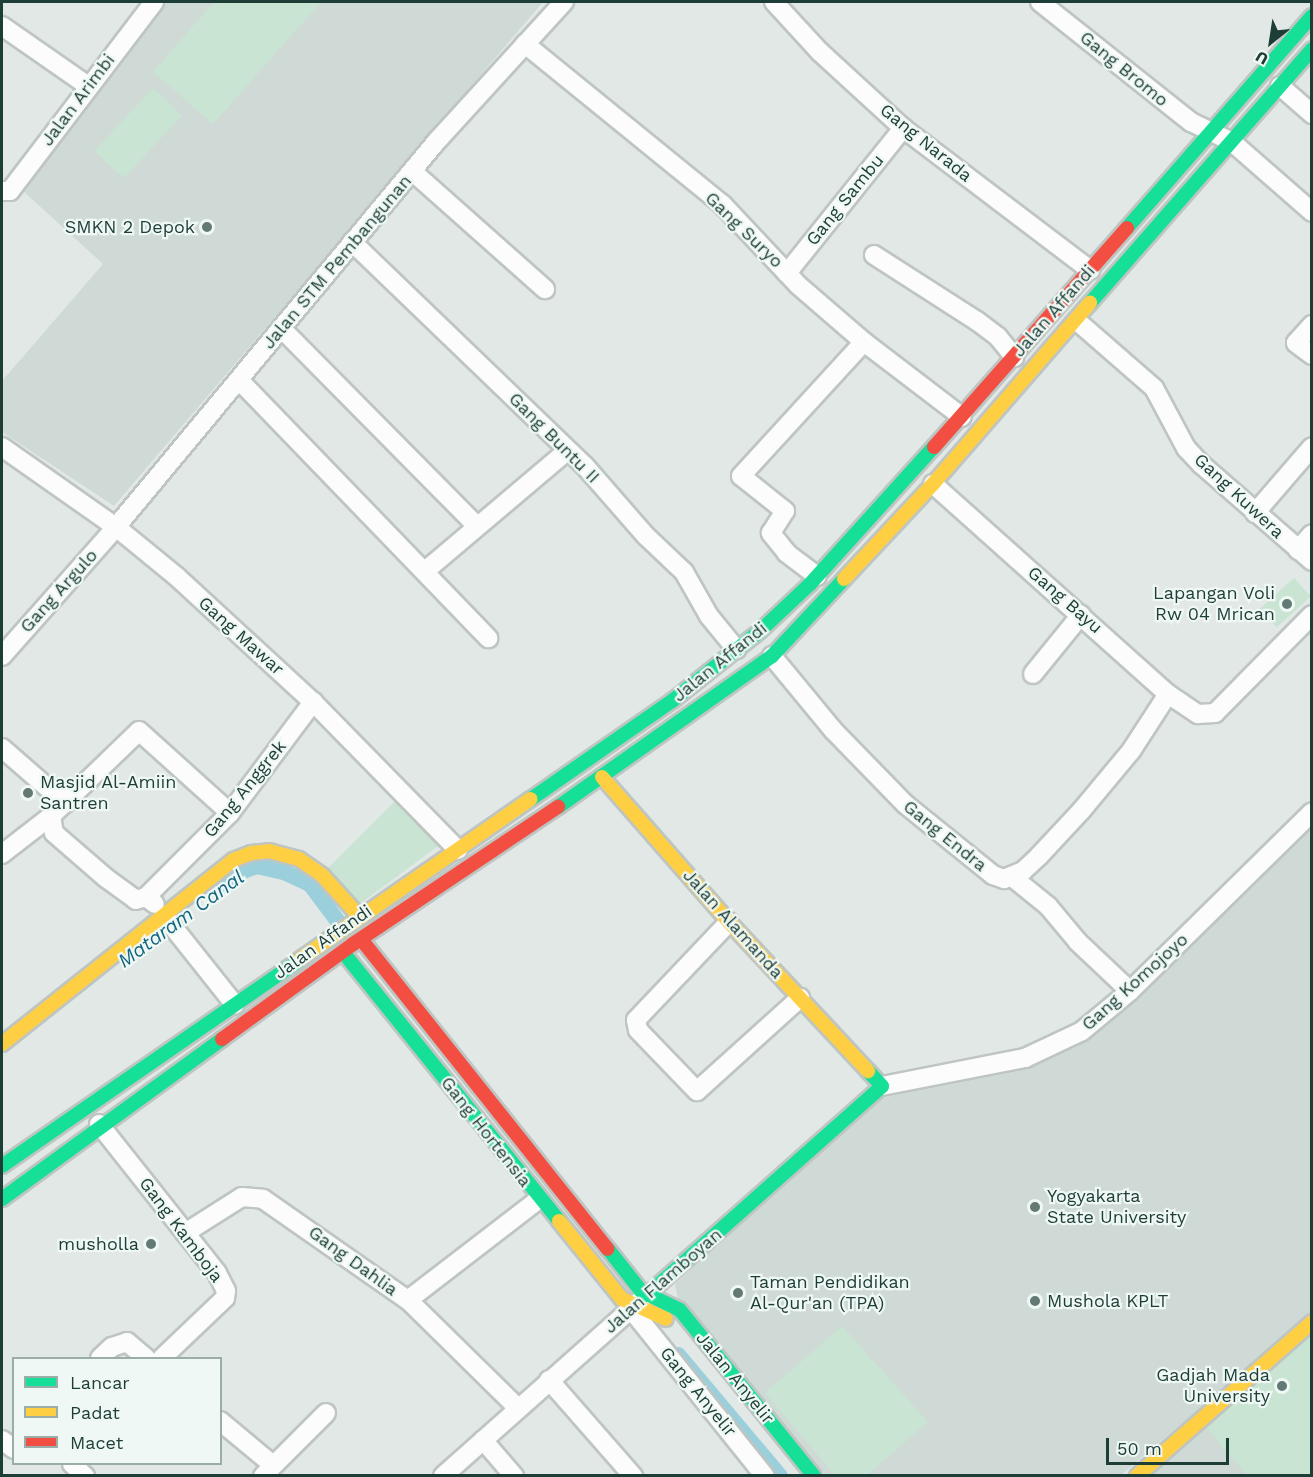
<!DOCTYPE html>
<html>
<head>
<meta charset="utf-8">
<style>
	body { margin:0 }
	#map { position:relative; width:1313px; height:1477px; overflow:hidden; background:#e2e8e5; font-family:"Work Sans",sans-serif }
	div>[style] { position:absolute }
	.built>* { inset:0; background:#cfdad6 }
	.green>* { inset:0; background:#c9e4d2; transform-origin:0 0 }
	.canal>* { height:16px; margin:-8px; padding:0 8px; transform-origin:8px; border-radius:8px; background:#9ccfdc }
	.roads { filter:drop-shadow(2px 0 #bec5c2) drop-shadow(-2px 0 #bec5c2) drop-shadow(0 2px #bec5c2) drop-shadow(0 -2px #bec5c2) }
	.street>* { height:18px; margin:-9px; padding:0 9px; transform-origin:9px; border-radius:9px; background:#fbfcfb }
	.fast>* { height:14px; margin:-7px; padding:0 7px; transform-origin:7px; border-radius:7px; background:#16e098 }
	.slow>* { height:14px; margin:-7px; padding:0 7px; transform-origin:7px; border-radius:7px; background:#ffcf43 }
	.jam>* { height:14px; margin:-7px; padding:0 7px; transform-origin:7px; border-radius:7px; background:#f24e42 }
	.dots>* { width:16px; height:16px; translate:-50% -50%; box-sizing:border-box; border:3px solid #eff8f4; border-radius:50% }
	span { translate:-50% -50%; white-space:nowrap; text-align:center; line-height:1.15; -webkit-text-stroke:4.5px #eff8f4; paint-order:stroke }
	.street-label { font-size:18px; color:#1d3d37 }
	.poi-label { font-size:18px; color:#1d3d37 }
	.right { translate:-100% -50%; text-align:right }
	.left { translate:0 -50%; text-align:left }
	.water-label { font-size:20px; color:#116580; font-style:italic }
	.frame { position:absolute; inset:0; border:3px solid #1d3d37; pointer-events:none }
	.legend { position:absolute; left:12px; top:1357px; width:210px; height:108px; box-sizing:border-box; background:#eff8f4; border:2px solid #9bada8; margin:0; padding:8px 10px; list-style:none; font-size:18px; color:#1d3d37 }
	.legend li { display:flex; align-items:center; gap:12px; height:30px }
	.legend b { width:30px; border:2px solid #9bada8 }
	.north { position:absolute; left:1241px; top:12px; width:60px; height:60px; -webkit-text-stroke:4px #eff8f4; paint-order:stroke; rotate:210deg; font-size:16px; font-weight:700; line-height:24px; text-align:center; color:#1d3d37 }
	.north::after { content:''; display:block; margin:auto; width:21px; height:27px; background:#1d3d37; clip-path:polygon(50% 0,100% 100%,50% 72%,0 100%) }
	.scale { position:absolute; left:1106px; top:1438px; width:123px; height:27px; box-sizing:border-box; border:3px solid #1d3d37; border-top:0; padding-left:8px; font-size:18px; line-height:21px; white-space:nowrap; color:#1d3d37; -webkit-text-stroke:4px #eff8f4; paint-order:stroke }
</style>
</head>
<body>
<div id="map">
	<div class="built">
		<div style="clip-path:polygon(166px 2px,543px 2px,114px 506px,2px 432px,2px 381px,103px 264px,22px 190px)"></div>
		<div style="clip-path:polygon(1311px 819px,1311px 1314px,1121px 1475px,826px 1475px,678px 1299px,675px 1284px,876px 1100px,1047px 1055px)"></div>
		<div style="clip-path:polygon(1206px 1427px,1311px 1475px,1147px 1476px)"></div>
	</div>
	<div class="green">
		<div style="clip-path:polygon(214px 2px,321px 2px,213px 124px,153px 72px)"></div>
		<div style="left:153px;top:88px;width:40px;height:86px;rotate:43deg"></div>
		<div style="left:1294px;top:578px;width:25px;height:46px;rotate:48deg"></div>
		<div style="clip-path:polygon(401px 795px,445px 841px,346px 914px,320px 876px)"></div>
		<div style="clip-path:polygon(842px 1326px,928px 1422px,867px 1475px,835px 1475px,765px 1393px)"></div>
		<div style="clip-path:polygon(1311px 1336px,1311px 1475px,1247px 1475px,1206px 1427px)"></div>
	</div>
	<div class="canal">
		<div style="left:220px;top:886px;width:19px;rotate:-39deg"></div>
		<div style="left:235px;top:874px;width:23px;rotate:-20deg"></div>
		<div style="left:257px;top:866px;width:28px;rotate:13deg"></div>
		<div style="left:284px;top:872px;width:29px;rotate:25deg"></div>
		<div style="left:310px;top:884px;width:64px;rotate:53.3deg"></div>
		<div style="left:678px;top:1355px;width:158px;rotate:49.9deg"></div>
	</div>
	<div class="roads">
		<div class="street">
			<div style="left:774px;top:2px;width:68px;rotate:47.4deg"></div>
			<div style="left:820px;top:52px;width:113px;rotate:42.5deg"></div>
			<div style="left:903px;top:128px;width:235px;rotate:37.2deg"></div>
			<div style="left:1040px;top:2px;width:193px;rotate:38.5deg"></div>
			<div style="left:1191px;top:122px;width:46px;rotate:26deg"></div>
			<div style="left:1232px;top:142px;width:106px;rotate:41.2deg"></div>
			<div style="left:2px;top:26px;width:105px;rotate:34.9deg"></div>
			<div style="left:525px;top:44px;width:254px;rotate:39.1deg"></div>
			<div style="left:722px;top:204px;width:111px;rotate:46.8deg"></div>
			<div style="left:798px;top:285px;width:87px;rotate:40.8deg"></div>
			<div style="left:864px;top:342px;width:123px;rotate:37.4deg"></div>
			<div style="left:1280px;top:86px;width:43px;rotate:41.2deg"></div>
			<div style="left:412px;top:171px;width:178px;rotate:41.6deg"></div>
			<div style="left:2px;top:191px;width:8px"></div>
			<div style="left:10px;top:191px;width:238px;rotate:-52.7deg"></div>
			<div style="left:352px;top:242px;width:322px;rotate:43.9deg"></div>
			<div style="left:584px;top:465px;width:94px;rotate:48.9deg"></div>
			<div style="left:646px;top:536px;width:52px;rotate:43.5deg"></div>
			<div style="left:684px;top:572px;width:51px;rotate:60.4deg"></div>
			<div style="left:709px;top:616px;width:43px;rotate:50.7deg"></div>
			<div style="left:874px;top:255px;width:122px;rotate:32.7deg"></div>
			<div style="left:977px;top:321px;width:26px;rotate:37deg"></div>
			<div style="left:998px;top:337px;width:26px;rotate:51deg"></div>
			<div style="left:787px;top:273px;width:186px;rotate:-51.3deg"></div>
			<div style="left:1077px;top:321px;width:102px;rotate:41deg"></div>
			<div style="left:1154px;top:388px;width:68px;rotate:61.9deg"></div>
			<div style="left:1186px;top:448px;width:23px;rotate:47deg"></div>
			<div style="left:1202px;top:465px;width:146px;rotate:41.1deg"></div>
			<div style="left:1312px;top:325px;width:24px;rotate:132deg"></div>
			<div style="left:1296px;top:343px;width:20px;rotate:37deg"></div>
			<div style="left:281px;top:328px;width:279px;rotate:45.3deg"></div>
			<div style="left:239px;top:380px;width:359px;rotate:46deg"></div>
			<div style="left:2px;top:447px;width:139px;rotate:35.1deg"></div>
			<div style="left:116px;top:527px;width:79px;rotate:39.3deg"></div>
			<div style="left:177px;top:577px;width:185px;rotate:42.6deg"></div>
			<div style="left:313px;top:702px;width:207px;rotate:45.6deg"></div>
			<div style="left:933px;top:484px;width:315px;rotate:41.8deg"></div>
			<div style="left:1168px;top:694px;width:36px;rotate:34deg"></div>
			<div style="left:1198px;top:714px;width:17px;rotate:-3deg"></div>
			<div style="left:1215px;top:713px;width:138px;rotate:-45.3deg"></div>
			<div style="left:1255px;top:513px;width:87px;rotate:-49.2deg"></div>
			<div style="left:1298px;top:550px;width:21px;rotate:-49deg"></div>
			<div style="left:425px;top:571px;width:186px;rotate:-40.2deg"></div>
			<div style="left:817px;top:576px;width:38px;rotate:-143deg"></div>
			<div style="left:787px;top:553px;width:26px;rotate:-129deg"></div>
			<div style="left:771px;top:533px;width:26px;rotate:-58deg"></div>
			<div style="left:785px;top:511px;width:56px;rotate:-141.5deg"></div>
			<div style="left:741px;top:476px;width:182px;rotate:-47.5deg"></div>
			<div style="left:2px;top:656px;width:172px;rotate:-48.5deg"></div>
			<div style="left:116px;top:527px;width:501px;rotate:-50.27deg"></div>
			<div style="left:436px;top:142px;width:190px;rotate:-47.6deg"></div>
			<div style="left:772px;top:656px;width:96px;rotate:50.5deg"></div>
			<div style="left:833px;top:730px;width:103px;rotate:45.8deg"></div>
			<div style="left:905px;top:804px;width:113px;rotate:38.9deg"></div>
			<div style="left:993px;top:875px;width:12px;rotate:20deg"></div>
			<div style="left:1004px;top:879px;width:21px;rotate:-23deg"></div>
			<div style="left:1023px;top:871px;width:22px;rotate:-43deg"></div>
			<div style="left:1039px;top:856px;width:62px;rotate:-47deg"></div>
			<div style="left:1081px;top:811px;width:78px;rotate:-50.2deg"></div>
			<div style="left:1131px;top:751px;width:68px;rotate:-57deg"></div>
			<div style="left:1033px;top:674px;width:76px;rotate:-50.9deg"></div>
			<div style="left:2px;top:748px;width:84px;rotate:41.1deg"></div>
			<div style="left:51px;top:816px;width:17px;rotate:80deg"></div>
			<div style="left:54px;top:833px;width:69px;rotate:40.9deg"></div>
			<div style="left:106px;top:878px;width:37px;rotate:36deg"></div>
			<div style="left:136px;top:900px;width:10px;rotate:-17deg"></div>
			<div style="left:146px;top:897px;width:11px;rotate:38deg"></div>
			<div style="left:2px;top:854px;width:62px;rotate:-37.8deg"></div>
			<div style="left:51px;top:816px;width:122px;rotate:-44deg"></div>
			<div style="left:139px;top:731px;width:122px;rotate:42deg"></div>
			<div style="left:1011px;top:876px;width:48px;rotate:39deg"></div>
			<div style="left:1048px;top:906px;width:47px;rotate:50.2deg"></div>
			<div style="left:1078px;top:942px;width:71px;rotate:43.3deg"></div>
			<div style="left:146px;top:897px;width:119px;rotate:-45deg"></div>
			<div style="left:230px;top:813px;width:139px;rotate:-53.2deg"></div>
			<div style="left:165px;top:917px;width:112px;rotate:51.5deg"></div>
			<div style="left:729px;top:922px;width:135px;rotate:133.5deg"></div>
			<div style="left:636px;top:1020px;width:10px;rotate:79deg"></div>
			<div style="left:638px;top:1030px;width:85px;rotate:46deg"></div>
			<div style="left:697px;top:1091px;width:139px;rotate:-42.1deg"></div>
			<div style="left:882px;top:1086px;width:146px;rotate:-11.1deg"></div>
			<div style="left:1025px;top:1058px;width:63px;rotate:-25.3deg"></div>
			<div style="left:1082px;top:1031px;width:62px;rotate:-39.8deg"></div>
			<div style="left:1130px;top:991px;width:255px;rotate:-44.5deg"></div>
			<div style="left:99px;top:1124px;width:190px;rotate:51.6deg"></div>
			<div style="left:217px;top:1273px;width:20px;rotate:63deg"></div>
			<div style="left:226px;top:1291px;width:7px;rotate:98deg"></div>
			<div style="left:225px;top:1298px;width:87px;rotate:136.4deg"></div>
			<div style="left:185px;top:1233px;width:67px;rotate:-32.3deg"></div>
			<div style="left:242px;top:1197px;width:21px;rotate:5deg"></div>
			<div style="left:263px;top:1199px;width:177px;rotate:34.9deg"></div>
			<div style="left:408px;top:1300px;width:165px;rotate:-37.6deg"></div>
			<div style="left:408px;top:1300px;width:154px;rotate:44.5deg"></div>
			<div style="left:631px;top:1309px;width:214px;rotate:51.3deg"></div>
			<div style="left:100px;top:1358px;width:16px;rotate:-43deg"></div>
			<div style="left:112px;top:1347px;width:16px;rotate:-18deg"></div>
			<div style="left:127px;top:1342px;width:25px;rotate:40deg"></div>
			<div style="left:549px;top:1380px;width:128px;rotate:48.8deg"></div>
			<div style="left:220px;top:1421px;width:69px;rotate:39.7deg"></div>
			<div style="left:2px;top:1440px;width:15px;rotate:37deg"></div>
			<div style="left:483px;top:1440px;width:48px;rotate:49.3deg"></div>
			<div style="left:72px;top:1464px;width:18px;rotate:43deg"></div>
			<div style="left:263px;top:1476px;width:89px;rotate:-45deg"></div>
			<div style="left:443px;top:1476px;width:265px;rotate:-41.6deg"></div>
		</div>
		<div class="fast">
			<div style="left:1127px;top:228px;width:281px;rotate:-48.9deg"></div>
			<div style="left:1090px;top:303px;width:337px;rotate:-48.8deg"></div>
			<div style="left:531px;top:799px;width:172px;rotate:-34.8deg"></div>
			<div style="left:672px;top:701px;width:112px;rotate:-38.5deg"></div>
			<div style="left:760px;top:631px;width:69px;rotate:-43.2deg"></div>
			<div style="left:810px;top:584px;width:185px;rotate:-47.9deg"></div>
			<div style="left:558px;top:807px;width:262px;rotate:-35.2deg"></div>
			<div style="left:772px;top:656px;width:105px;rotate:-46.9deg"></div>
			<div style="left:343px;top:952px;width:345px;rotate:51.2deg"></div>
			<div style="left:2px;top:1166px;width:361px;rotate:-34.7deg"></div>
			<div style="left:2px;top:1199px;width:272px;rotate:-36deg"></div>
			<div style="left:608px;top:1249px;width:53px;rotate:51.8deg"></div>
			<div style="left:641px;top:1291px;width:43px;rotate:26deg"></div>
			<div style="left:680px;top:1310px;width:213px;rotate:51.1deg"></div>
			<div style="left:647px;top:1295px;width:314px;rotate:-41.6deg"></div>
			<div style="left:882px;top:1086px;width:21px;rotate:-133deg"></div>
		</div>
		<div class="slow">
			<div style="left:844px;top:579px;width:130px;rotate:-46.9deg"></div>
			<div style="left:933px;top:484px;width:240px;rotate:-49.1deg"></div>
			<div style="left:602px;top:777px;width:193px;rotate:48.8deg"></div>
			<div style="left:729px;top:922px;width:204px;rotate:47deg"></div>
			<div style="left:299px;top:960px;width:282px;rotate:-34.8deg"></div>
			<div style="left:2px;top:1044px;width:295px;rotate:-38.5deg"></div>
			<div style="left:233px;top:860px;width:19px;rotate:-21deg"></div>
			<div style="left:251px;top:853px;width:18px;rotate:-6deg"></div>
			<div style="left:269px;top:851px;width:31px;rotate:15deg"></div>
			<div style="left:299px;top:859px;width:28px;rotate:35deg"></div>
			<div style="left:322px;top:875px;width:55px;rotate:47.9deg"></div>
			<div style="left:559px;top:1221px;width:100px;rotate:51.1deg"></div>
			<div style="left:622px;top:1299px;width:48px;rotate:24.4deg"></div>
			<div style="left:1137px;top:1476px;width:233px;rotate:-41.3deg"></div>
		</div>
		<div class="jam">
			<div style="left:934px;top:447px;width:292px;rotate:-48.6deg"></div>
			<div style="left:361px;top:939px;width:396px;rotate:51.5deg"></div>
			<div style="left:222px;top:1039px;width:162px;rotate:-35.9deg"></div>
			<div style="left:353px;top:944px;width:247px;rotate:-33.8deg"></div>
		</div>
	</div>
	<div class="dots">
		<div style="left:207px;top:227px;background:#627974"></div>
		<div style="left:1287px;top:604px;background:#627974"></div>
		<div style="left:28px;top:793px;background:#627974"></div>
		<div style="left:1035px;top:1207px;background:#627974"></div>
		<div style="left:151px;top:1244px;background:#627974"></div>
		<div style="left:738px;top:1293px;background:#627974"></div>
		<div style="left:1035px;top:1301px;background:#627974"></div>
		<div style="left:1282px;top:1386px;background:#627974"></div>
	</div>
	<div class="street-label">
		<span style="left:1124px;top:69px;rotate:39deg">Gang Bromo</span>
		<span style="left:78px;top:100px;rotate:-53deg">Jalan Arimbi</span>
		<span style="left:926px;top:143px;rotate:39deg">Gang Narada</span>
		<span style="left:845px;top:200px;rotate:-51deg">Gang Sambu</span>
		<span style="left:744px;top:230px;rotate:44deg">Gang Suryo</span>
		<span style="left:337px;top:262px;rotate:-50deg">Jalan STM Pembangunan</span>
		<span style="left:1054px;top:311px;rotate:-49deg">Jalan Affandi</span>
		<span style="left:554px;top:438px;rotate:45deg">Gang Buntu II</span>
		<span style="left:1239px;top:496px;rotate:43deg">Gang Kuwera</span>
		<span style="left:59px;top:591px;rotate:-48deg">Gang Argulo</span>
		<span style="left:1065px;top:600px;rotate:41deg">Gang Bayu</span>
		<span style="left:241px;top:636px;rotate:42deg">Gang Mawar</span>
		<span style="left:720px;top:662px;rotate:-39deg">Jalan Affandi</span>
		<span style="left:245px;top:789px;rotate:-51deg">Gang Anggrek</span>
		<span style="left:945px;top:836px;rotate:39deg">Gang Endra</span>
		<span style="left:733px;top:924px;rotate:48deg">Jalan Alamanda</span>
		<span style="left:323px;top:942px;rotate:-35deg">Jalan Affandi</span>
		<span style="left:1135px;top:982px;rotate:-42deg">Gang Komojoyo</span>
		<span style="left:486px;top:1132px;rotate:52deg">Gang Hortensia</span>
		<span style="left:181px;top:1230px;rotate:53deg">Gang Kamboja</span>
		<span style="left:353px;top:1261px;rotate:36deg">Gang Dahlia</span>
		<span style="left:663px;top:1281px;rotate:-41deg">Jalan Flamboyan</span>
		<span style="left:735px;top:1378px;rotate:51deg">Jalan Anyelir</span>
		<span style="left:698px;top:1392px;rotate:51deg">Gang Anyelir</span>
	</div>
	<div class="poi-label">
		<span class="right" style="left:195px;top:227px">SMKN 2 Depok</span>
		<span class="right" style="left:1275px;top:604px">Lapangan Voli<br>Rw 04 Mrican</span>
		<span class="left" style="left:40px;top:793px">Masjid Al-Amiin<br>Santren</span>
		<span class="left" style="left:1047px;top:1207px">Yogyakarta<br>State University</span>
		<span class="right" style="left:139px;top:1244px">musholla</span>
		<span class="left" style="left:750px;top:1293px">Taman Pendidikan<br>Al-Qur'an (TPA)</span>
		<span class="left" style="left:1047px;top:1301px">Mushola KPLT</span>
		<span class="right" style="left:1270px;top:1386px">Gadjah Mada<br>University</span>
	</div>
	<div class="water-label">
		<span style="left:181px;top:919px;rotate:-36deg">Mataram Canal</span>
	</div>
	<div class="frame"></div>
	<ul class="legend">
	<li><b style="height:8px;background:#16e098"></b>Lancar</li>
	<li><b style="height:8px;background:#ffcf43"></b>Padat</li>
	<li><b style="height:8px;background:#f24e42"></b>Macet</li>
	</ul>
	<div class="north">U</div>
	<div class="scale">50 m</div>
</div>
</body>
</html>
